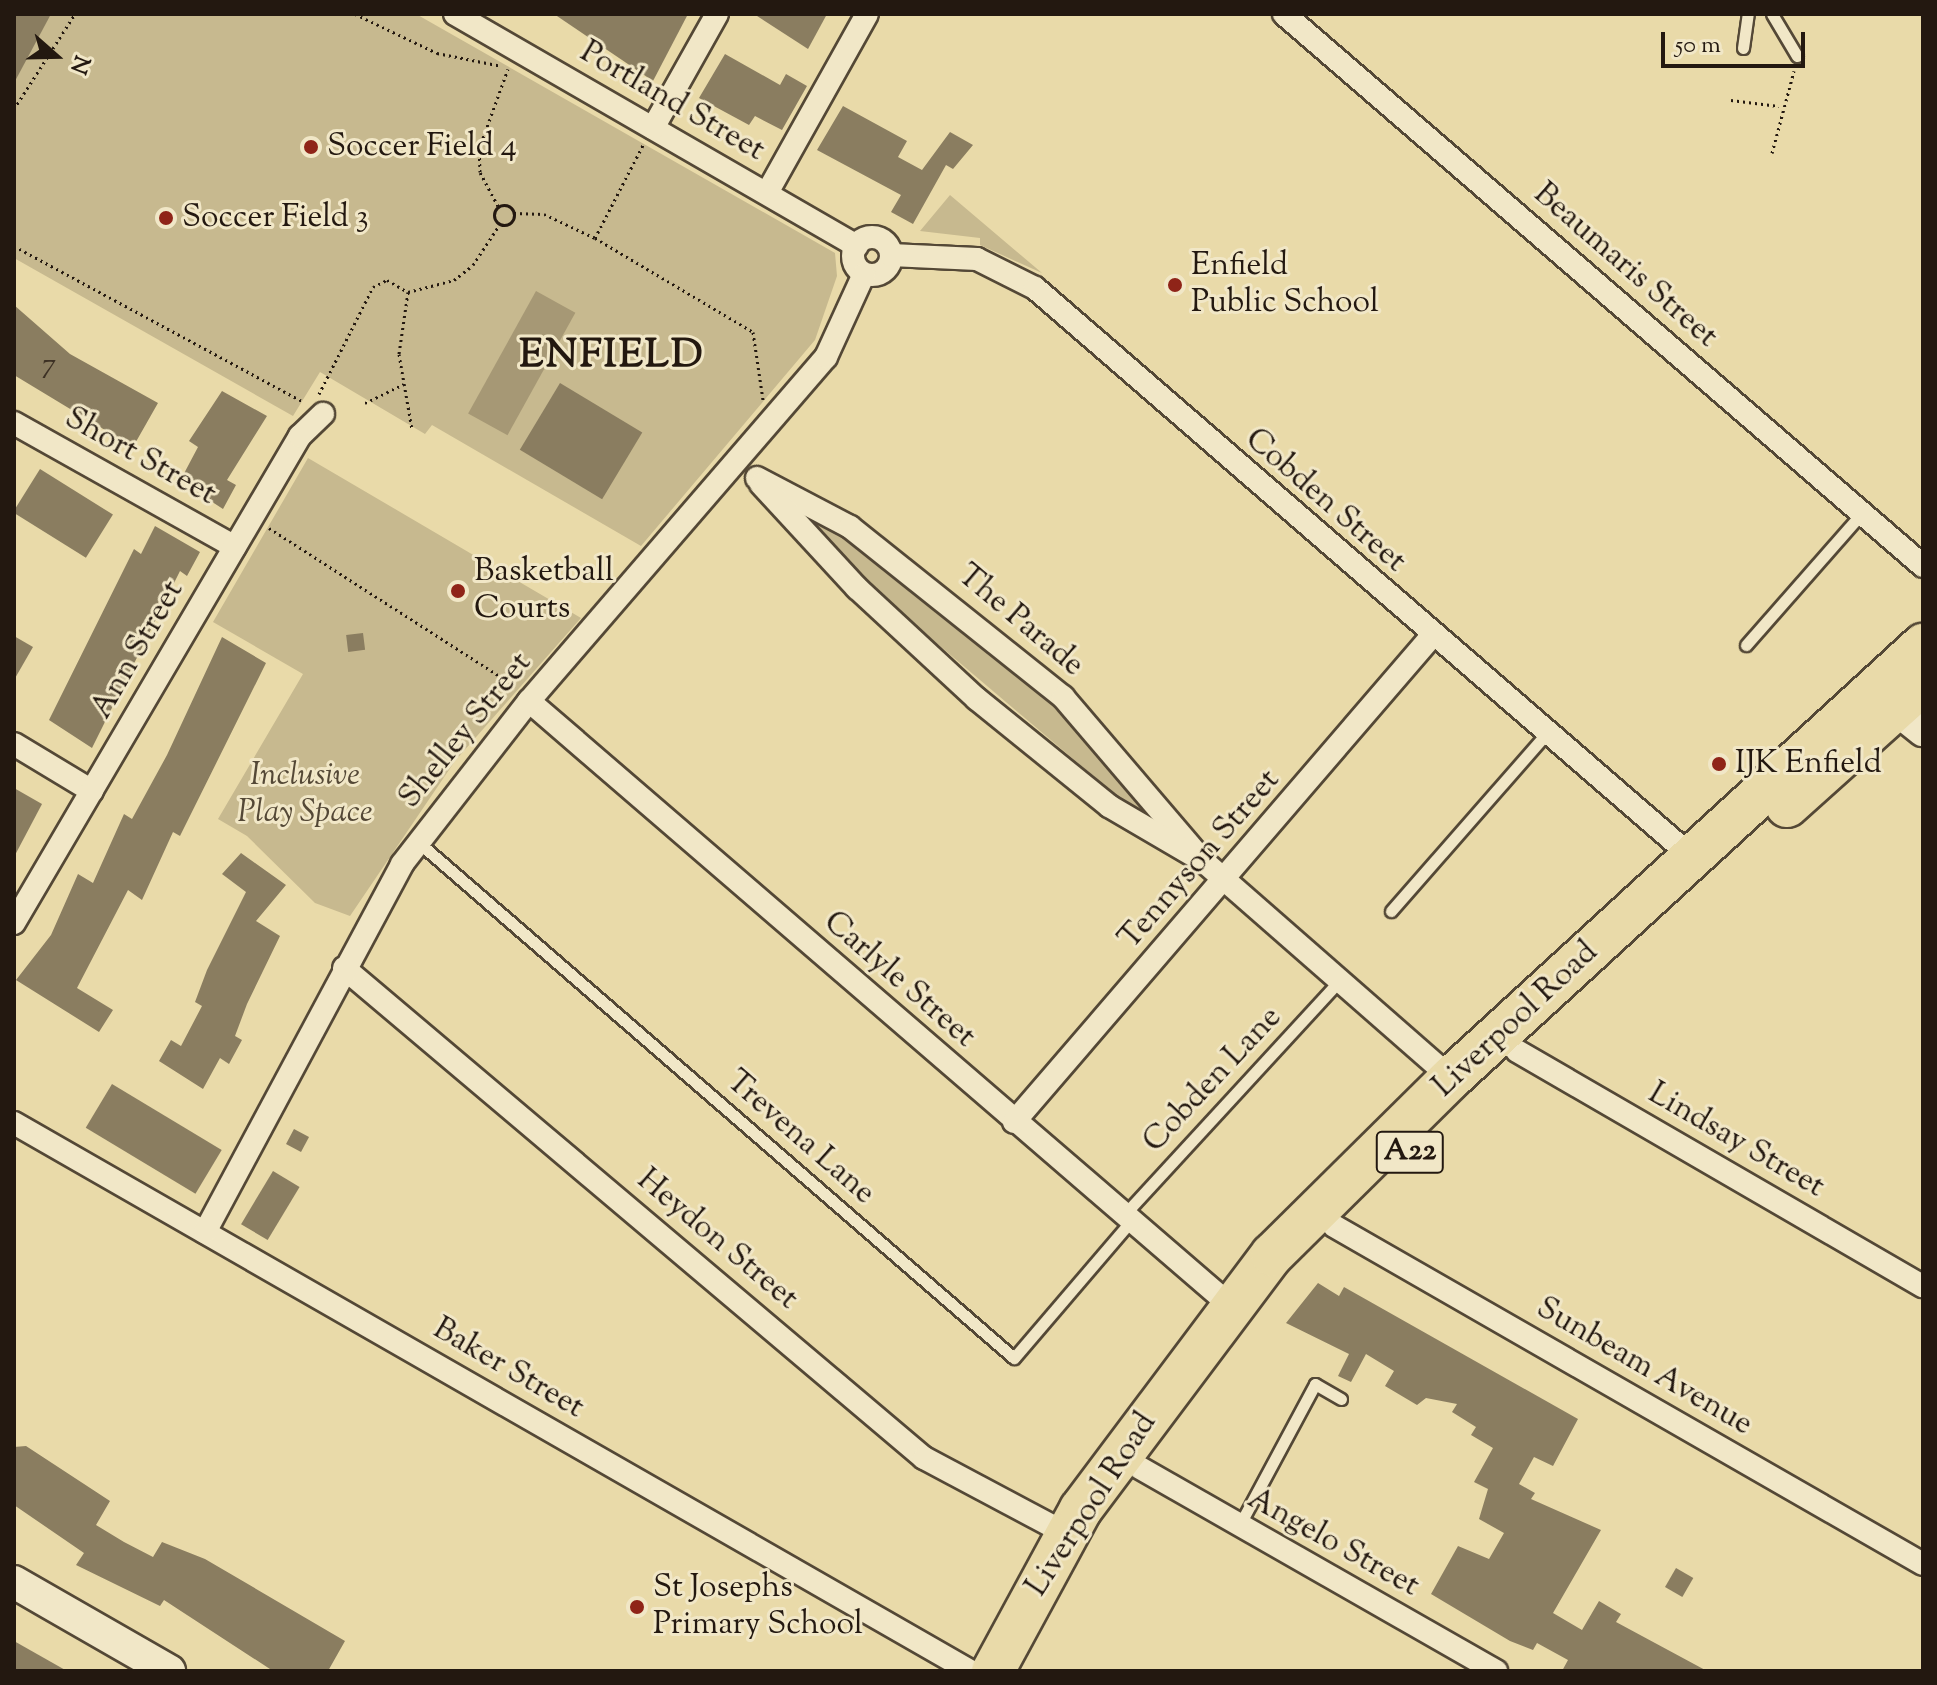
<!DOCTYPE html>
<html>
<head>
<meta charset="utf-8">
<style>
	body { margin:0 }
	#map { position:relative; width:1937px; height:1685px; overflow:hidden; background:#e9daa9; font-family:"Sorts Mill Goudy",serif }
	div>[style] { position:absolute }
	.green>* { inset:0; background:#c7b98f }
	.water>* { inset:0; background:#a69875; transform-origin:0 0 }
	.building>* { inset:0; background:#8a7d60; transform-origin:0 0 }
	.path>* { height:3px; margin-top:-1.5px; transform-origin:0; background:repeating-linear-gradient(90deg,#231810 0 2px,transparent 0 6px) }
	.path>.ring { margin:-1.5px; padding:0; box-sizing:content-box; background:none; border:3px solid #231810; border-radius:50% }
	.roads { filter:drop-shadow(2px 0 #544836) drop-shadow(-2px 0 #544836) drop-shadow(0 2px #544836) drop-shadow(0 -2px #544836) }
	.lane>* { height:11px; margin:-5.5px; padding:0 5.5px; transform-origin:5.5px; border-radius:5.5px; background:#f1e7c7 }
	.street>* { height:22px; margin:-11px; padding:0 11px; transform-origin:11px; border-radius:11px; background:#f1e7c7 }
	.street>.ring { margin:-11px; padding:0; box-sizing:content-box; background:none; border:22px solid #f1e7c7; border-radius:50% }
	.secondary>* { height:32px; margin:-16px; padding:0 16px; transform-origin:16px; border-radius:16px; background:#f1e7c7 }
	.highway>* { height:42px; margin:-21px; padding:0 21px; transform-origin:21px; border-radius:21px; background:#e9daa9 }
	.dots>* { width:22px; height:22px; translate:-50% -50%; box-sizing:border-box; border:4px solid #f1e7c7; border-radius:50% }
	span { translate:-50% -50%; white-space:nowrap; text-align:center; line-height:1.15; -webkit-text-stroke:6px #f1e7c7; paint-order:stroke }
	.number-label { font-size:28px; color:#3d3124 }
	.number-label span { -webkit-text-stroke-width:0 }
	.shield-label span { padding:2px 6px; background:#f1e7c7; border:2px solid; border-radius:6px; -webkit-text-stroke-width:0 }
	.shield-label { font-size:30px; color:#231810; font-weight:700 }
	.street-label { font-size:32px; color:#231810 }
	.poi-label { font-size:32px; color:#231810 }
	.left { translate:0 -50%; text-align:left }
	.park-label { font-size:32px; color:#544836; font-style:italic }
	.district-label { font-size:40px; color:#231810; font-weight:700; letter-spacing:2px }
	.frame { position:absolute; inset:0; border:16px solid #231810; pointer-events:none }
	.north { position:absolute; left:16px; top:16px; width:80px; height:80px; -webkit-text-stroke:6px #f1e7c7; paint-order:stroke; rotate:110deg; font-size:22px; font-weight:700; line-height:32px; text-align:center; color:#231810 }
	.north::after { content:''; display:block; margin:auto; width:28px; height:36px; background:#231810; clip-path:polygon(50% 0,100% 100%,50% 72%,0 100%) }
	.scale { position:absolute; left:1661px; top:32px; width:144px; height:36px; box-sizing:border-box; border:4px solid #231810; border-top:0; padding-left:10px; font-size:24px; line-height:28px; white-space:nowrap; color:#231810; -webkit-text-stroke:6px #f1e7c7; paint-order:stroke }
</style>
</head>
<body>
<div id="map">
	<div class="green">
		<div style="clip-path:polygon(14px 14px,416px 14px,835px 253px,837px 276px,815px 340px,641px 546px,432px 425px,425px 434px,320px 372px,293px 416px,14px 258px)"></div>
		<div style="clip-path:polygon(950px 195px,1042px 273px,980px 245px,980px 238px,920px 231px)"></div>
		<div style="clip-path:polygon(308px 458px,581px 618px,455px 761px,350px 916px,315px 903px,247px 836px,218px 819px,303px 674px,213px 622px)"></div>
		<div style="clip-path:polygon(827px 522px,1037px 690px,1164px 824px,1124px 802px,927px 635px,813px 528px)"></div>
	</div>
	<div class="water">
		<div style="left:536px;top:291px;width:45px;height:140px;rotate:29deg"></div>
	</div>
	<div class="building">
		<div style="clip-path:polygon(14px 14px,51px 14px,14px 83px)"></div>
		<div style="clip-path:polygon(554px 14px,688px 14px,653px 81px)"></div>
		<div style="clip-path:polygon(754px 14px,827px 14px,808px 49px)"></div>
		<div style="clip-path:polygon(725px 54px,780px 85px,786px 74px,807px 86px,782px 130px,755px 116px,749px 125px,699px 98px)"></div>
		<div style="clip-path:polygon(843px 106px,907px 141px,898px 157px,922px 170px,950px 132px,973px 145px,953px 169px,946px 165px,913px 224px,891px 212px,901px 195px,817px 150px)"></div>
		<div style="clip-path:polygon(14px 305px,70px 354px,158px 403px,133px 447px,14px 375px)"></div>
		<div style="left:560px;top:383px;width:96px;height:78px;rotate:31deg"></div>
		<div style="clip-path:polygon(222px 391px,267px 416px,227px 480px,236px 485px,223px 509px,180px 481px,198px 447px,189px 441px)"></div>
		<div style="left:40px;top:469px;width:86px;height:51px;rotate:32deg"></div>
		<div style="clip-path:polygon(155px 526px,200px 552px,187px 576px,180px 571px,92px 748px,49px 720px,134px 549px,141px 554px)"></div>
		<div style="left:363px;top:633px;width:17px;height:17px;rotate:83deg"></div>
		<div style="clip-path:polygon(14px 636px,33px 647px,14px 680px)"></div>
		<div style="clip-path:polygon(222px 637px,266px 663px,180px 836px,173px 832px,142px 900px,128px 890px,77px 988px,113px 1010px,99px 1032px,16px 980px,51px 935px,78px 874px,93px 883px,124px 814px,132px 819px,167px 755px)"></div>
		<div style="clip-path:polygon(14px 788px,42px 804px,14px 857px)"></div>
		<div style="clip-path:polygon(241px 853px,286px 885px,256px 921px,280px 936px,247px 1004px,235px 1036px,242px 1040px,229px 1064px,220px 1058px,203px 1089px,159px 1061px,171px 1040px,181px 1046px,202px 1006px,195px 1002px,207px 970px,246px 892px,222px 874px)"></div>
		<div style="left:112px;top:1084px;width:128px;height:51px;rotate:31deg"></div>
		<div style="left:294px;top:1129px;width:17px;height:17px;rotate:28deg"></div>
		<div style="left:273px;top:1171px;width:31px;height:62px;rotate:31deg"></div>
		<div style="clip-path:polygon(1318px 1283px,1339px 1296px,1344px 1287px,1578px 1419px,1553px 1466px,1534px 1457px,1519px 1484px,1535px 1493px,1531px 1499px,1601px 1530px,1553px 1613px,1582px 1630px,1599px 1601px,1621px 1614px,1616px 1622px,1707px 1671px,1562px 1671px,1568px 1660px,1537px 1643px,1533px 1650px,1510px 1641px,1431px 1594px,1458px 1546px,1489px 1559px,1504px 1533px,1479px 1519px,1488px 1489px,1474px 1482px,1493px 1448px,1471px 1435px,1476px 1427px,1452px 1412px,1457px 1404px,1426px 1398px,1417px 1405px,1385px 1386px,1394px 1371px,1366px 1354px,1351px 1382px,1338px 1376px,1349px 1354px,1286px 1323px)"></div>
		<div style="clip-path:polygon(26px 1446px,110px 1501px,96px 1525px,124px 1542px,153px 1557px,162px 1542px,205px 1559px,345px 1641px,328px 1671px,273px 1671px,164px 1600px,160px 1606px,76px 1565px,84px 1553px,14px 1505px,14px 1447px)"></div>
		<div style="left:1676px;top:1568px;width:20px;height:22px;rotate:30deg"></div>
		<div style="clip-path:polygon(14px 1641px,67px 1671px,14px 1671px)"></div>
	</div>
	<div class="path">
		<div style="left:355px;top:14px;width:91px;rotate:25.4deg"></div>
		<div style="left:437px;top:53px;width:66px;rotate:11.3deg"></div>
		<div style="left:1731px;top:100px;width:48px;rotate:7.1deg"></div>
		<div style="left:14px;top:109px;width:113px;rotate:-57.3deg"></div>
		<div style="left:14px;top:153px;width:28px;rotate:90deg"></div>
		<div style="left:1772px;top:153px;width:85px;rotate:-75deg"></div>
		<div class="ring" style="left:494px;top:205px;width:17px;height:17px"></div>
		<div style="left:498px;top:206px;width:38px;rotate:-118deg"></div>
		<div style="left:480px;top:172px;width:23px;rotate:-92deg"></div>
		<div style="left:479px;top:149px;width:85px;rotate:-70.1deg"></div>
		<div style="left:514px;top:213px;width:30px;rotate:2deg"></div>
		<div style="left:544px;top:214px;width:56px;rotate:25.2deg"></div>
		<div style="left:595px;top:238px;width:105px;rotate:-62.7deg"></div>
		<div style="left:595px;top:238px;width:184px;rotate:30.7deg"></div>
		<div style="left:753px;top:332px;width:69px;rotate:81.6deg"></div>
		<div style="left:14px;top:246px;width:329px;rotate:28.3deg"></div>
		<div style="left:408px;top:292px;width:48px;rotate:-14.6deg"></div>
		<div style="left:454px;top:280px;width:24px;rotate:-38deg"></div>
		<div style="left:473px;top:265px;width:49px;rotate:-56.6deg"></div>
		<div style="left:319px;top:394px;width:120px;rotate:-63.2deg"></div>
		<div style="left:373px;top:287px;width:16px;rotate:-27deg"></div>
		<div style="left:387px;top:280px;width:24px;rotate:30deg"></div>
		<div style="left:408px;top:292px;width:63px;rotate:98.3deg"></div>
		<div style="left:399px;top:354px;width:76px;rotate:80.2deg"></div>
		<div style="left:365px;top:403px;width:43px;rotate:-26deg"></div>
		<div style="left:269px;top:528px;width:292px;rotate:32.7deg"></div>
	</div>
	<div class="roads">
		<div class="lane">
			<div style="left:1772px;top:14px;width:49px;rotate:59.2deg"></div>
			<div style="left:1743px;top:48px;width:34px;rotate:-82deg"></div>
			<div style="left:1746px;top:645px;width:176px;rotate:-48.7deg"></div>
			<div style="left:418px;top:842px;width:788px;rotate:40.89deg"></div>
			<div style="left:1014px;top:1358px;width:179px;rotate:-49.5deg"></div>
			<div style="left:1391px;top:911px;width:235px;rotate:-48.8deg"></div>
			<div style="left:1123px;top:1216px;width:321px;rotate:-47.4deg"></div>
			<div style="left:1239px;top:1526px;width:161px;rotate:-61.8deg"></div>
			<div style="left:1315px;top:1384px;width:30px;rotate:30deg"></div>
		</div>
		<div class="street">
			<div style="left:455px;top:14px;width:464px;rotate:30deg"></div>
			<div style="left:1284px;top:14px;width:844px;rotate:40.82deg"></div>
			<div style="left:653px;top:128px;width:131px;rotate:-60.7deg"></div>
			<div style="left:767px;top:193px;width:205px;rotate:-60.8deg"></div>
			<div class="ring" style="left:853px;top:237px;width:16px;height:16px"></div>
			<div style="left:891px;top:255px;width:86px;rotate:2.7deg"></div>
			<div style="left:977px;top:259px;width:65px;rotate:26.6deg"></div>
			<div style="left:1035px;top:288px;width:868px;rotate:40.89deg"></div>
			<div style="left:14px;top:423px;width:253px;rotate:29.3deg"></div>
			<div style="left:757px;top:478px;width:105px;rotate:27.8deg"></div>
			<div style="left:850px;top:527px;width:273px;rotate:38.6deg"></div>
			<div style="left:1063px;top:697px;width:214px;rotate:49.5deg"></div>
			<div style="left:1202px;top:860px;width:331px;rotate:41.2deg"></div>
			<div style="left:761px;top:484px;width:142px;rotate:47.3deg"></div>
			<div style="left:857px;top:588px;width:163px;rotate:42.8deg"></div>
			<div style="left:977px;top:699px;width:170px;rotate:39deg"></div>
			<div style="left:1109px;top:806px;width:95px;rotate:30.3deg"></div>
			<div style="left:529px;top:701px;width:925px;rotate:40.75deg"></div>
			<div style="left:14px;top:744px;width:91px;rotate:31.1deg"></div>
			<div style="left:14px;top:923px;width:565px;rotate:-59.58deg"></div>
			<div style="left:300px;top:436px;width:32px;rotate:-44deg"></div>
			<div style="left:344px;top:968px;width:759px;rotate:40.19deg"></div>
			<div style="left:924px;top:1458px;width:160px;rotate:28deg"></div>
			<div style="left:1517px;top:1051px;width:469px;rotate:30.1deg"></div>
			<div style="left:1014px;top:1122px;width:640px;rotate:-49.31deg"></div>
			<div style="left:14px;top:1123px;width:1102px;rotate:29.82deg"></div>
			<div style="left:1334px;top:1226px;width:679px;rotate:29.85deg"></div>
			<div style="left:205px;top:1232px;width:417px;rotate:-61.8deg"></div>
			<div style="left:402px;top:864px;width:207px;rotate:-52.1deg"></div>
			<div style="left:529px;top:701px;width:454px;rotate:-49.2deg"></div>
			<div style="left:826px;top:357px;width:91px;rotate:-65.4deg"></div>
			<div style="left:1140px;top:1468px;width:410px;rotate:29.7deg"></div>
		</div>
		<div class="secondary">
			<div style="left:1878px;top:694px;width:58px;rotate:38.7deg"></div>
			<div style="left:14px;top:1582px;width:179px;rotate:29.9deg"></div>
		</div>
		<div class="highway">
			<div style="left:1787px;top:806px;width:183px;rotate:-41.9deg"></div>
			<div style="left:993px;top:1671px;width:184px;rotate:-61.5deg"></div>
			<div style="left:1081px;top:1509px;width:318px;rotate:-53.1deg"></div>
			<div style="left:1272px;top:1255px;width:252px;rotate:-44.7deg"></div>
			<div style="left:1451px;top:1078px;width:641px;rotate:-42.53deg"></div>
		</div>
	</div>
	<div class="dots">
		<div style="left:311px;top:147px;background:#8f2418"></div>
		<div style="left:166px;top:218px;background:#8f2418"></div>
		<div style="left:1175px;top:285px;background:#8f2418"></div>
		<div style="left:458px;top:591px;background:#8f2418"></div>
		<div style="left:1719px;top:764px;background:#8f2418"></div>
		<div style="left:637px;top:1607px;background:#8f2418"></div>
	</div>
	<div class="number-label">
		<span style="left:49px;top:365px">7</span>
	</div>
	<div class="shield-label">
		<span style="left:1410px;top:1152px">A22</span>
	</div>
	<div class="street-label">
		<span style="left:672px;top:102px;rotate:30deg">Portland Street</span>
		<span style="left:1625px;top:266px;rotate:41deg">Beaumaris Street</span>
		<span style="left:140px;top:457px;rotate:29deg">Short Street</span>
		<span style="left:1325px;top:501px;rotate:41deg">Cobden Street</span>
		<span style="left:1020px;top:621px;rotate:40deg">The Parade</span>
		<span style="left:138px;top:650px;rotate:-60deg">Ann Street</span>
		<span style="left:466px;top:731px;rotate:-51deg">Shelley Street</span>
		<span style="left:1200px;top:860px;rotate:-49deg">Tennyson Street</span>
		<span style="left:899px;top:980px;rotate:41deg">Carlyle Street</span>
		<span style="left:1516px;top:1020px;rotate:-43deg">Liverpool Road</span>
		<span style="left:1213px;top:1080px;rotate:-47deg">Cobden Lane</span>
		<span style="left:800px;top:1138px;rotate:41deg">Trevena Lane</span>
		<span style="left:1736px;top:1141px;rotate:30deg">Lindsay Street</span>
		<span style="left:717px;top:1240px;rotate:40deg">Heydon Street</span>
		<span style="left:1644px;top:1367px;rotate:30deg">Sunbeam Avenue</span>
		<span style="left:508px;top:1369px;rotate:30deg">Baker Street</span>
		<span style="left:1092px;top:1505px;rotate:-57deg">Liverpool Road</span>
		<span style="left:1333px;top:1543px;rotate:29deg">Angelo Street</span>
	</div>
	<div class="poi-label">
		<span class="left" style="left:327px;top:147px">Soccer Field 4</span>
		<span class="left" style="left:182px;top:218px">Soccer Field 3</span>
		<span class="left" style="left:1191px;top:285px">Enfield<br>Public School</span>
		<span class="left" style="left:474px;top:591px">Basketball<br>Courts</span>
		<span class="left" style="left:1735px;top:764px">IJK Enfield</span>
		<span class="left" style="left:653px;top:1607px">St Josephs<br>Primary School</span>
	</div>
	<div class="park-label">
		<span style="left:305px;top:795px">Inclusive<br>Play Space</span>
	</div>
	<div class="district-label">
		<span style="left:612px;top:357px">ENFIELD</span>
	</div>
	<div class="frame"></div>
	<div class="north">N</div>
	<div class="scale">50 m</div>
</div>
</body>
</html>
